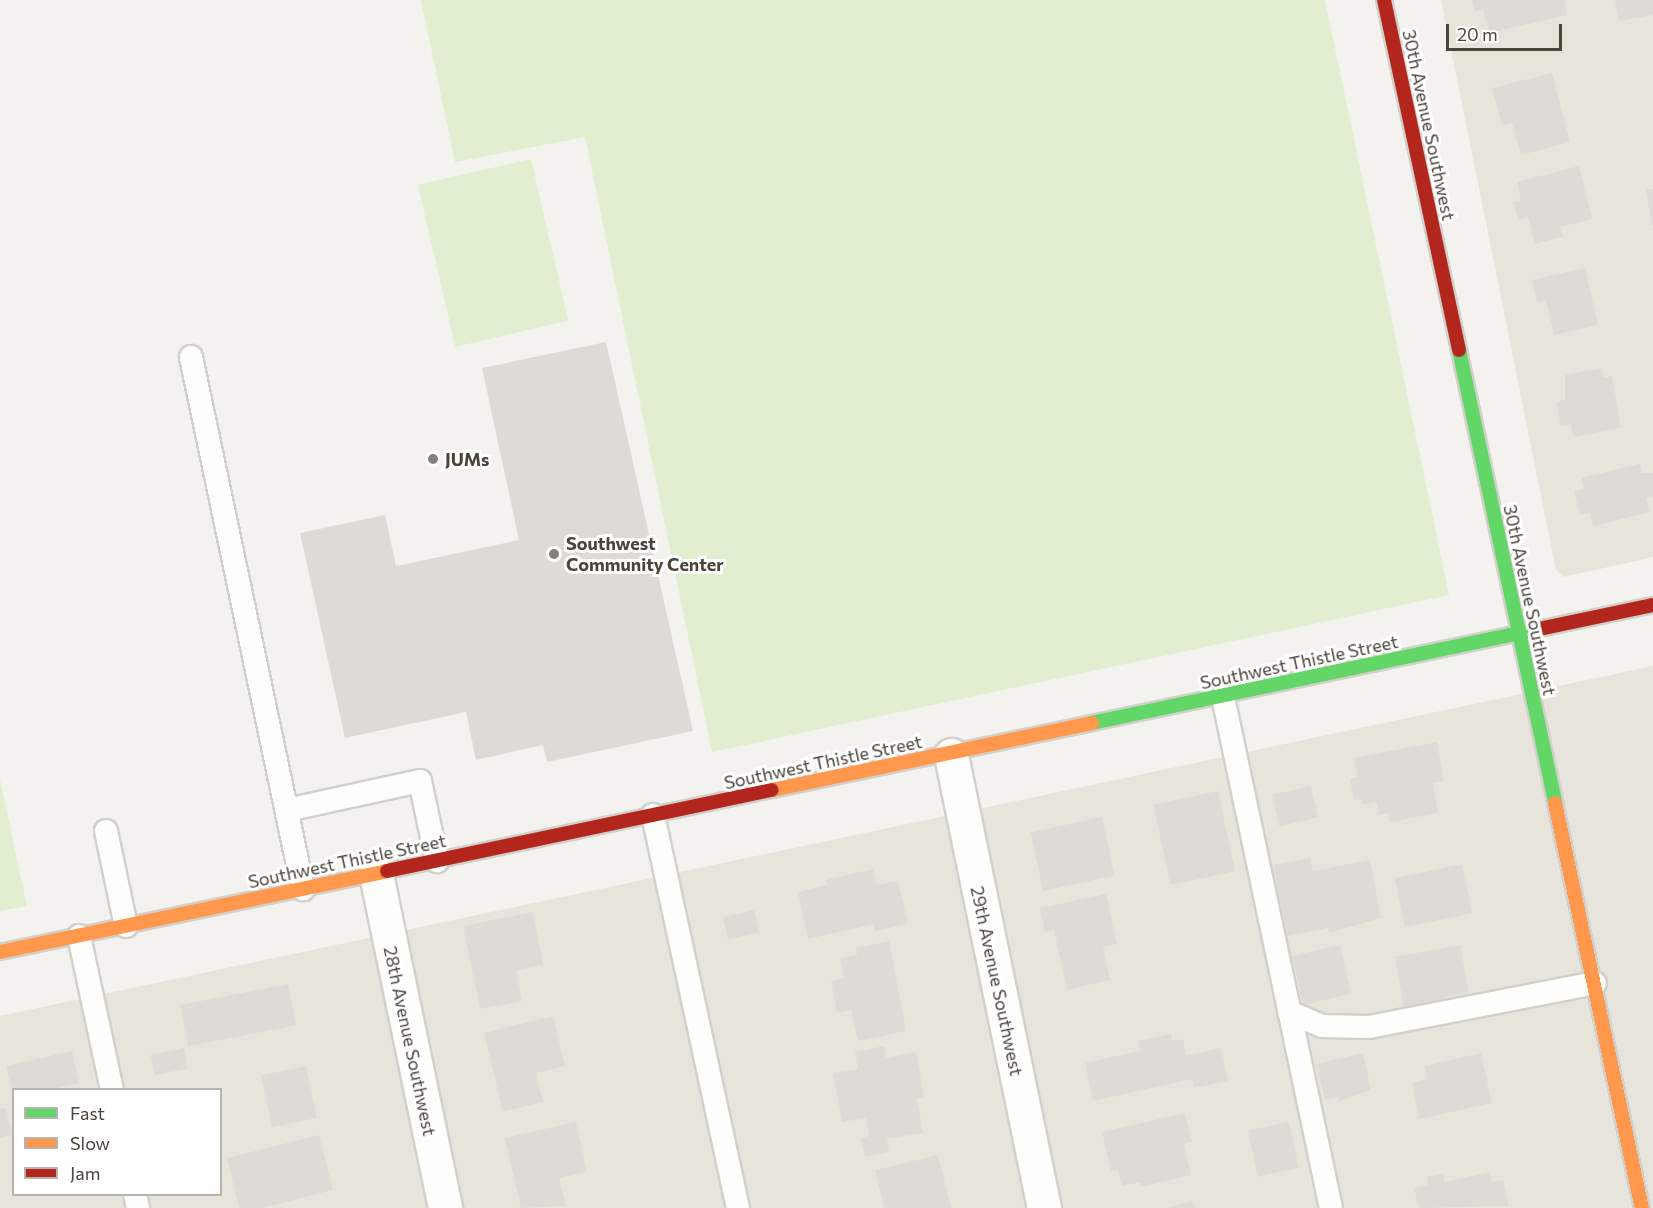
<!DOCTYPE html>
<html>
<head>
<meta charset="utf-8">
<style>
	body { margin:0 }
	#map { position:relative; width:1653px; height:1208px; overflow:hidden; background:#f4f2ee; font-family:Commissioner,sans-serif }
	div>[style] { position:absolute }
	.residential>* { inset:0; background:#e7e4dc }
	.green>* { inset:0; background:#e1eecf; transform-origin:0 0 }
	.building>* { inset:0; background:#dedbd6; transform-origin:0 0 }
	.roads { filter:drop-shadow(2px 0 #d2d0cb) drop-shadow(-2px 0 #d2d0cb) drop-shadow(0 2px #d2d0cb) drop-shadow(0 -2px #d2d0cb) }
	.lane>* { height:22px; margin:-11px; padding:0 11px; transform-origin:11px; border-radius:11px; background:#fdfdfc }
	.street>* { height:33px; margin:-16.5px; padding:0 16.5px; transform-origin:16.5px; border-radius:16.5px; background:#fdfdfc }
	.fast>* { height:14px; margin:-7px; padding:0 7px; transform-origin:7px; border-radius:7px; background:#63d668 }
	.slow>* { height:14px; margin:-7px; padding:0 7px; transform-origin:7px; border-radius:7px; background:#ff974d }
	.jam>* { height:14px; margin:-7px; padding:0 7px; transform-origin:7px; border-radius:7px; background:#b3261e }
	.dots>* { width:16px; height:16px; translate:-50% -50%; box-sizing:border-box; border:3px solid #fff; border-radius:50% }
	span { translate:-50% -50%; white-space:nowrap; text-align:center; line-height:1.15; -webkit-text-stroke:6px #fff; paint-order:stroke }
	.street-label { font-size:18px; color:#4b4439 }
	.poi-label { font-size:18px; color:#4b4439; font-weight:700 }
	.left { translate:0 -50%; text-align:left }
	.legend { position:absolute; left:12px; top:1088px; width:210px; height:108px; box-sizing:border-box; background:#fff; border:2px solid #b7b4b0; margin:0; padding:8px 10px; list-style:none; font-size:18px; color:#4b4439 }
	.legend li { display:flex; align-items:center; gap:12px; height:30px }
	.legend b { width:30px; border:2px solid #b7b4b0 }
	.scale { position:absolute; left:1446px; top:24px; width:116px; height:27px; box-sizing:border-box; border:3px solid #4b4439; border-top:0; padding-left:8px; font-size:18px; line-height:21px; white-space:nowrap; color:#4b4439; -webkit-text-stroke:4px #fff; paint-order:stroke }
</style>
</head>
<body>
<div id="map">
	<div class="residential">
		<div style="clip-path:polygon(1441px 0,1653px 0,1653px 557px,1564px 577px,1556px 570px)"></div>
		<div style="clip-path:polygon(evenodd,1653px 666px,1653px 1208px,0 1208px,0 1016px,1653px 666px,14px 1090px,220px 1090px,220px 1194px,14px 1194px,14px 1090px)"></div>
	</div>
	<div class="green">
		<div style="clip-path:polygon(421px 0,1325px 0,1449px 595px,712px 752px,585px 137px,455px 162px)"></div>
		<div style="left:531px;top:159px;width:166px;height:116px;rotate:77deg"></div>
		<div style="clip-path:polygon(0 779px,27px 906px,0 911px)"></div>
	</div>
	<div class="building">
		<div style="clip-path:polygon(1472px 0,1564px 0,1567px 15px,1489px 33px,1483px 9px,1475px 11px)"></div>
		<div style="clip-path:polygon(1615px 0,1653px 0,1653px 15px,1619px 21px)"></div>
		<div style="clip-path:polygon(1552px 73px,1570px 142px,1521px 155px,1512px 123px,1502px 125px,1492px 88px)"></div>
		<div style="clip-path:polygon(1579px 166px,1592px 219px,1560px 227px,1563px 237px,1535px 244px,1528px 217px,1518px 220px,1514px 202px,1521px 201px,1517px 182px)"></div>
		<div style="clip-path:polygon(1653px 189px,1653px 225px,1652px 225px,1646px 190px)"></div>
		<div style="clip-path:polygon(1585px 268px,1598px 325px,1554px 335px,1546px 300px,1537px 302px,1532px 280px)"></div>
		<div style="clip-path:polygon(606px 342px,693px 731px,547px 762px,543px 745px,476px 760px,466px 712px,345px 738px,300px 533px,385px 515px,396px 566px,519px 540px,482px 368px)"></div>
		<div style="clip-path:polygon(1602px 368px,1604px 378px,1612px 376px,1621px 428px,1573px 437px,1571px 424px,1561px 426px,1556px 402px,1565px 400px,1565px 375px)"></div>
		<div style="clip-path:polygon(1640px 464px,1642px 473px,1653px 473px,1653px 496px,1646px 498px,1650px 512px,1593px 526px,1590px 513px,1580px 515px,1574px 491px,1584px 489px,1581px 478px)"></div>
		<div style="clip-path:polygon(1437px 742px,1444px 781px,1433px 783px,1438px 813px,1390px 822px,1388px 813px,1379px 815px,1377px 802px,1363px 805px,1362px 799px,1354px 800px,1350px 779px,1358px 777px,1354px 758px)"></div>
		<div style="left:1311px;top:786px;width:32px;height:40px;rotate:77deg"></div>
		<div style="left:1218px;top:791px;width:82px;height:66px;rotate:78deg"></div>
		<div style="left:1102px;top:817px;width:60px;height:73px;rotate:78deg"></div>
		<div style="clip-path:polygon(1310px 858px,1313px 871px,1370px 860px,1381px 918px,1329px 933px,1328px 928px,1287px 936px,1273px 865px)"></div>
		<div style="left:1462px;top:864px;width:50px;height:69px;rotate:78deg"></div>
		<div style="clip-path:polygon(873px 869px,877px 885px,898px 881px,908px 924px,875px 931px,874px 924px,808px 939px,798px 892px,827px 885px,826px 880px)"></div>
		<div style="clip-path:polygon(1106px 894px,1117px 944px,1103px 947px,1110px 980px,1067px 990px,1054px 930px,1045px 932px,1040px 908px)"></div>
		<div style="left:754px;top:910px;width:23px;height:32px;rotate:77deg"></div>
		<div style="clip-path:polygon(533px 912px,543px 965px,516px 970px,522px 1001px,480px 1009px,463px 926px)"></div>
		<div style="clip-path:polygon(889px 941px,906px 1031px,858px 1041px,851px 1010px,837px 1013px,831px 981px,844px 978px,840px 958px,857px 955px,856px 948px)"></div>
		<div style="left:1340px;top:945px;width:50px;height:49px;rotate:77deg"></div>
		<div style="clip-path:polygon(1460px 945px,1469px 993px,1445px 997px,1446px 1005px,1434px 1008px,1433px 1003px,1404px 1008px,1395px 957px)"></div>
		<div style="left:288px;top:984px;width:42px;height:110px;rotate:79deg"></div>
		<div style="clip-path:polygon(553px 1016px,565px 1066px,536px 1073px,543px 1102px,503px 1112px,484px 1033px)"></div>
		<div style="clip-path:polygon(1171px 1034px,1172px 1041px,1183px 1039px,1186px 1056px,1221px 1048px,1228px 1081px,1194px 1088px,1192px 1079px,1093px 1101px,1085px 1063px,1140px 1051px,1138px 1041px)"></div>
		<div style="clip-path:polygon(884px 1046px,886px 1058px,916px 1052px,924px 1097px,917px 1098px,923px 1133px,887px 1139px,889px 1152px,865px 1157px,861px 1138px,869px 1136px,866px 1118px,842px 1122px,833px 1073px,858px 1069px,855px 1052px)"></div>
		<div style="left:184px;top:1048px;width:21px;height:34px;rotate:79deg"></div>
		<div style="clip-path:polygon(72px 1051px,79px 1083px,48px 1090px,12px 1090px,6px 1066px)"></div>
		<div style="clip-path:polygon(1363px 1053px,1371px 1090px,1339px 1101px,1338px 1097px,1325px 1100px,1316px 1064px)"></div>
		<div style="clip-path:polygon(1481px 1053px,1492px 1103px,1419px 1119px,1412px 1083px,1427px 1079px,1425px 1066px)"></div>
		<div style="left:306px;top:1066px;width:53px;height:46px;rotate:78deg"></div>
		<div style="clip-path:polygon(6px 1108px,12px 1135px,0 1138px,0 1109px)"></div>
		<div style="clip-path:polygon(1185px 1113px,1192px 1142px,1184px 1144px,1191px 1175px,1141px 1187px,1140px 1182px,1122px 1186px,1118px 1170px,1111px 1171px,1102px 1132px)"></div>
		<div style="clip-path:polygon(576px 1122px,587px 1172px,559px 1178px,566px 1206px,521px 1208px,505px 1138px)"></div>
		<div style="left:1289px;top:1122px;width:47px;height:42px;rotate:78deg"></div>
		<div style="clip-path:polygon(319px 1135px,333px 1190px,263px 1208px,239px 1208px,227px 1158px)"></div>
		<div style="clip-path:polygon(938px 1155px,951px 1208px,884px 1208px,875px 1170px)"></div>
		<div style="clip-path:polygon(1490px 1172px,1492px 1182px,1503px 1180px,1509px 1206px,1419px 1208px,1414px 1188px,1428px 1185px,1427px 1177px,1443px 1174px,1445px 1182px)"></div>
		<div style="clip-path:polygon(1193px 1201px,1195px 1208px,1169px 1208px,1169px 1207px)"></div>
	</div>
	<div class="roads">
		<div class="lane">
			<div style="left:191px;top:357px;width:544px;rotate:78.11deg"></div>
			<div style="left:1223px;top:697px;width:522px;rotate:78.07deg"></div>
			<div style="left:287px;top:810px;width:136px;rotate:-12.3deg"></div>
			<div style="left:420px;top:781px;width:82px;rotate:78deg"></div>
			<div style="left:653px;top:815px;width:402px;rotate:77.8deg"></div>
			<div style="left:106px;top:831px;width:97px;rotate:78.1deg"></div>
			<div style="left:79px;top:936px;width:157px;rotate:77.9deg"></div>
			<div style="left:1289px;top:1012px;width:36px;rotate:23deg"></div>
			<div style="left:1322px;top:1026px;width:47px;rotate:1.2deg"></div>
			<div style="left:1369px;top:1027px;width:230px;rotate:-11deg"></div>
			<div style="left:135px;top:1194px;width:14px;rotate:78deg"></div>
		</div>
		<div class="street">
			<div style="left:951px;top:755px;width:462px;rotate:78.4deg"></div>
			<div style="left:376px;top:874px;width:341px;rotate:78.3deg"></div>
		</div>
		<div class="fast">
			<div style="left:1459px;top:350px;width:463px;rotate:78deg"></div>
			<div style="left:1092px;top:723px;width:462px;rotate:-11.9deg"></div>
		</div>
		<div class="slow">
			<div style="left:772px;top:790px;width:327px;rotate:-11.8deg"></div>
			<div style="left:1555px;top:803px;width:414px;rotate:77.9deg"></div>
			<div style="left:0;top:952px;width:395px;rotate:-11.8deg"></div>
		</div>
		<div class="jam">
			<div style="left:1384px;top:0;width:358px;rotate:77.9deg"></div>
			<div style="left:1544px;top:628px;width:111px;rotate:-11.9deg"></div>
			<div style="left:387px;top:871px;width:393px;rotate:-11.9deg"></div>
		</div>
	</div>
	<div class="dots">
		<div style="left:433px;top:459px;background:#868178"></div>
		<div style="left:554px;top:554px;background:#868178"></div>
	</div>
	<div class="street-label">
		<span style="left:1429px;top:125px;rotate:78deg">30th Avenue Southwest</span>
		<span style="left:1530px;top:600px;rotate:78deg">30th Avenue Southwest</span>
		<span style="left:1299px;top:662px;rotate:-12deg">Southwest Thistle Street</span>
		<span style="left:823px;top:762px;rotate:-12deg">Southwest Thistle Street</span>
		<span style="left:347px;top:861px;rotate:-12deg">Southwest Thistle Street</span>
		<span style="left:997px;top:981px;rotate:78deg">29th Avenue Southwest</span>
		<span style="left:410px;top:1041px;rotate:78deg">28th Avenue Southwest</span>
	</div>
	<div class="poi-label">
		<span class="left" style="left:445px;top:459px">JUMs</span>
		<span class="left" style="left:566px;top:554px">Southwest<br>Community Center</span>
	</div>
	<ul class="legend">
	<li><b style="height:8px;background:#63d668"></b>Fast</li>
	<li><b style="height:8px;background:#ff974d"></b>Slow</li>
	<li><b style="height:8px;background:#b3261e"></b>Jam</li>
	</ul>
	<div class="scale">20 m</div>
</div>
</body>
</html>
